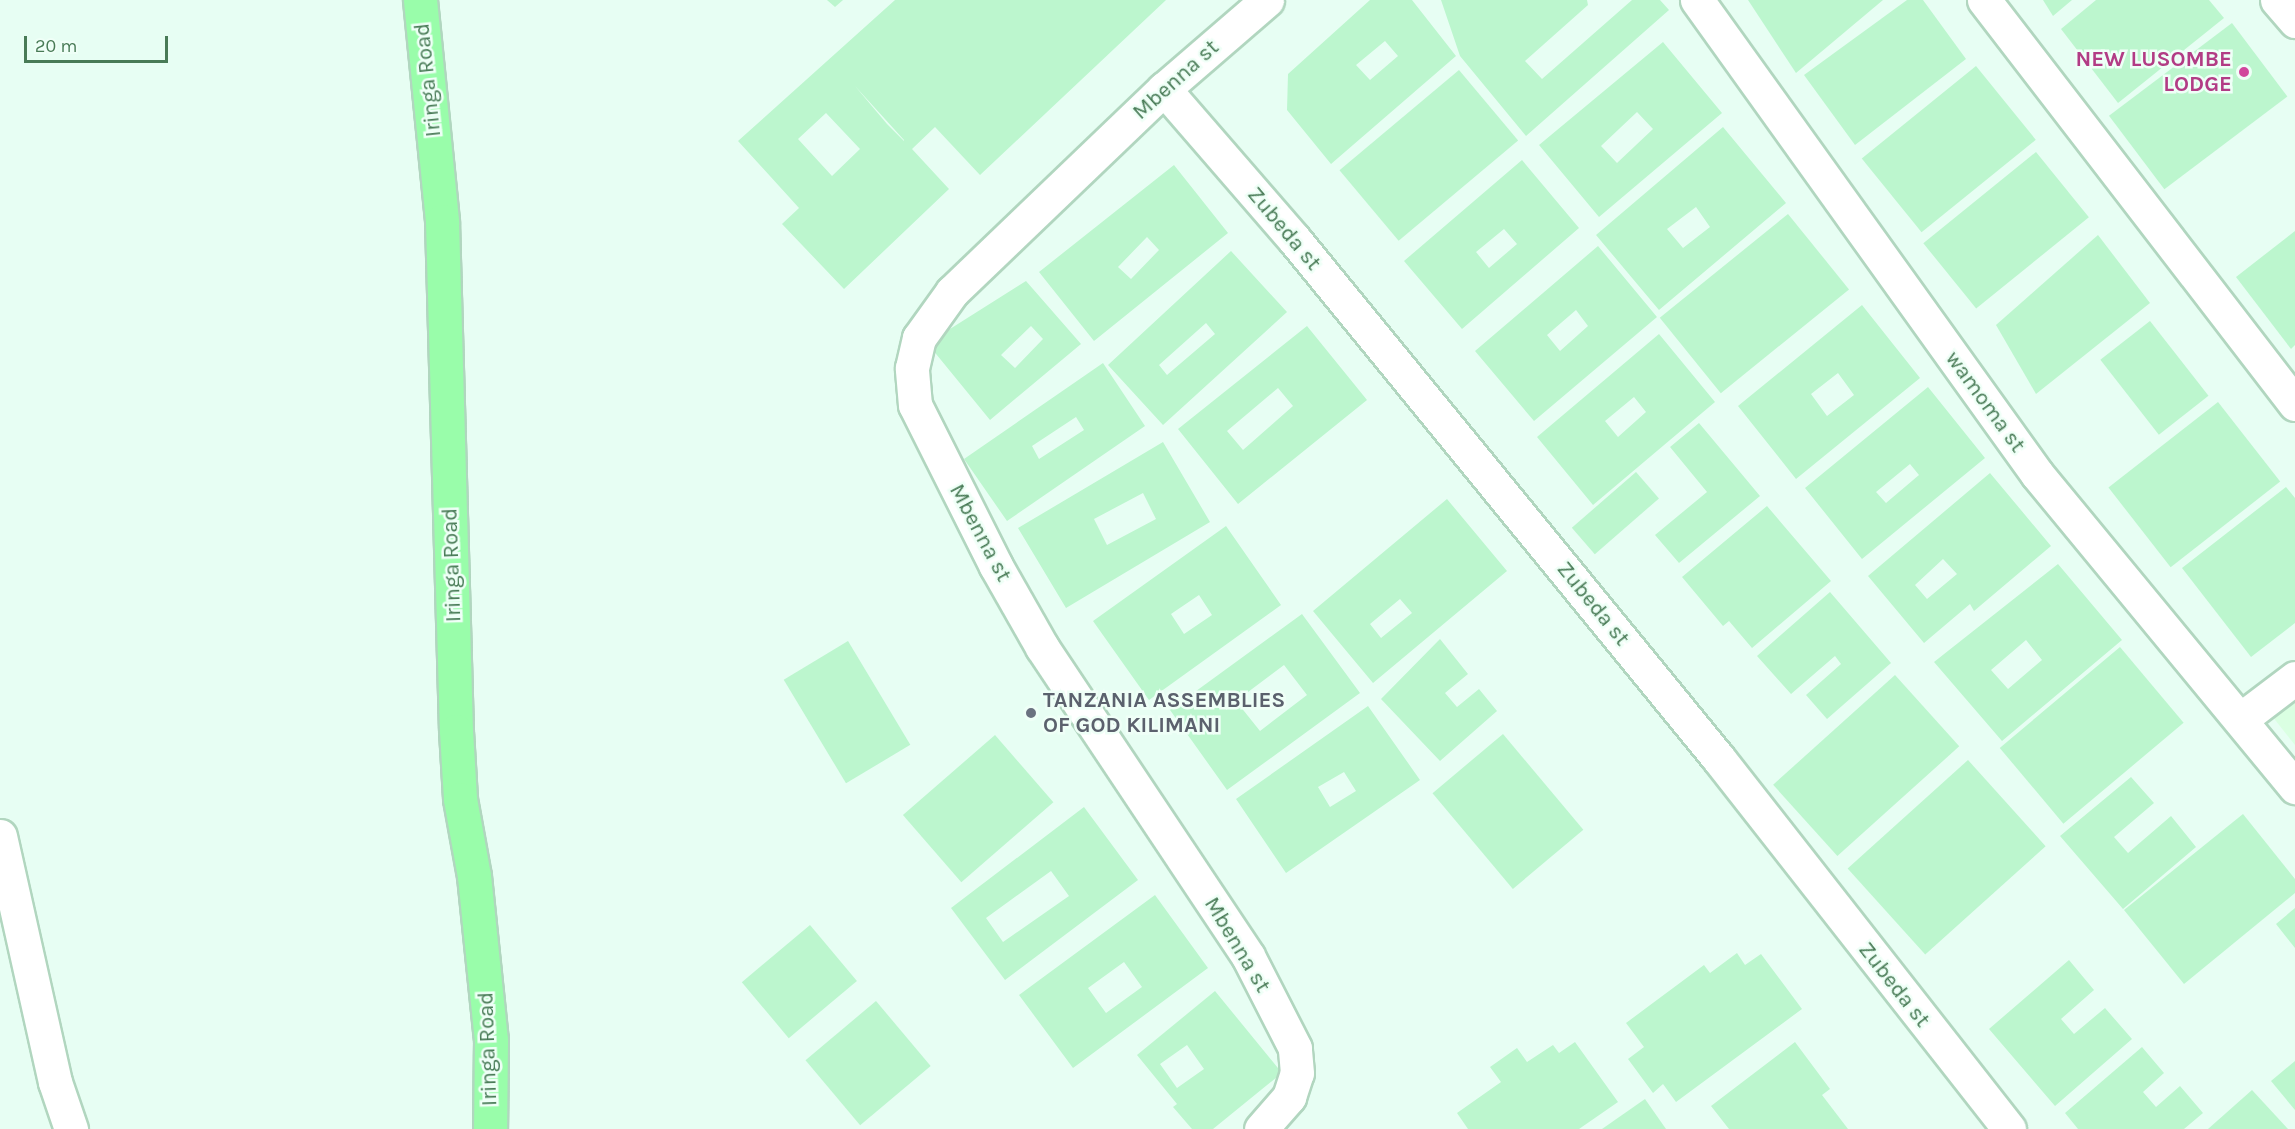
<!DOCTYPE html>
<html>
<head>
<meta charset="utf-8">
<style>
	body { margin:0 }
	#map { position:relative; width:2295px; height:1129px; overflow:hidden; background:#e7fef3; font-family:Karla,sans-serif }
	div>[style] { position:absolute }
	.commercial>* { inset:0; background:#daffe2 }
	.building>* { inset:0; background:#bcf6ce; transform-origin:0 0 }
	.roads { filter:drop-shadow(2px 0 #b1d6bf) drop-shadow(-2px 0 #b1d6bf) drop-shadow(0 2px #b1d6bf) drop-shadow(0 -2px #b1d6bf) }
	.street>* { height:33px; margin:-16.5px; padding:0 16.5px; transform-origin:16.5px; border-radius:16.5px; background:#fff }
	.highway>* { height:33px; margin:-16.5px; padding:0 16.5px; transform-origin:16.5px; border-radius:16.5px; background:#99fdaa }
	.dots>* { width:16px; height:16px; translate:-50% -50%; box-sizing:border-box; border:3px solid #effff7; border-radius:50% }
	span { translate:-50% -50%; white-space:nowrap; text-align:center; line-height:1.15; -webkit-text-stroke:5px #effff7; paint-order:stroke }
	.hotel-label { font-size:22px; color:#b23c85; font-weight:700 }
	.right { translate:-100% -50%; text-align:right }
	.street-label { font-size:22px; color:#487b56 }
	.worship-label { font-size:22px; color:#5b616d; font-weight:700 }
	.left { translate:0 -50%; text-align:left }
	.scale { position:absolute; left:24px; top:36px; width:144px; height:27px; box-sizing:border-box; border:3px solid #487b56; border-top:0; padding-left:8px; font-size:18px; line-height:21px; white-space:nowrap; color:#487b56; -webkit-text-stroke:4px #effff7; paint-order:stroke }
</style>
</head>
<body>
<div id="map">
	<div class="commercial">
		<div style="clip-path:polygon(2295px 697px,2295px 745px,2272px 716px)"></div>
	</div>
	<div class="building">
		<div style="clip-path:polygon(827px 0,843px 0,835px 7px)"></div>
		<div style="clip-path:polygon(evenodd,895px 0,1166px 0,980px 175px,935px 127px,912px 149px,949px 189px,844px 289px,782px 224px,799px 208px,738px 141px,895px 0,855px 86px,904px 140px,904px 141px,887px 124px,855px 86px,895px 0,826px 113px,860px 149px,832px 176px,798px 139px,826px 113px)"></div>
		<div style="clip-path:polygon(evenodd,1370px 0,1412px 0,1456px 56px,1331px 164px,1287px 110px,1288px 74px,1370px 0,1385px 41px,1398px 56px,1370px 80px,1356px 65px,1385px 41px)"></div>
		<div style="clip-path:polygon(1441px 0,1587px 0,1588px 5px,1525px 61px,1542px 79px,1632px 0,1660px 0,1669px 10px,1526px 136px,1460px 56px)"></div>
		<div style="clip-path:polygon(1748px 0,1883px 0,1796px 73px)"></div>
		<div style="clip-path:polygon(1907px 0,1923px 0,1966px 59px,1855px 145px,1804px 75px)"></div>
		<div style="clip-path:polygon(2043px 0,2072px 0,2053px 16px)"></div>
		<div style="clip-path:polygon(2096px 0,2209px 0,2224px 18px,2118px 103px,2061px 29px)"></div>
		<div style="left:2232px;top:23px;width:92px;height:154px;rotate:53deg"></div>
		<div style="clip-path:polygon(evenodd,1663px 42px,1722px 113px,1599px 217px,1539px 145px,1663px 42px,1637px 112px,1653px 129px,1617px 163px,1601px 146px,1637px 112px)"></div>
		<div style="left:1976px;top:66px;width:95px;height:147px;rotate:51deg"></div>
		<div style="left:1459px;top:70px;width:92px;height:156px;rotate:50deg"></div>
		<div style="clip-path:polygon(evenodd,1723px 127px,1786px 203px,1659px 310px,1596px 235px,1723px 127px,1696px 207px,1710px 227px,1683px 248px,1667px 229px,1696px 207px)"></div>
		<div style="left:2036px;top:152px;width:84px;height:145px;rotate:51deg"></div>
		<div style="clip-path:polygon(evenodd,1522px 160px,1579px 228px,1462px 329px,1404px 261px,1522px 160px,1504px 229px,1517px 244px,1489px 268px,1476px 252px,1504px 229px)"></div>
		<div style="clip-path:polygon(evenodd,1174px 165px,1228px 233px,1094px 341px,1039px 272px,1174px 165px,1147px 237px,1159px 250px,1131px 279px,1118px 267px,1147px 237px)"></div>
		<div style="left:1788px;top:214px;width:97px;height:165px;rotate:51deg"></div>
		<div style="clip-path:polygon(2295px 231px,2295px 345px,2291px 349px,2236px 277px)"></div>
		<div style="clip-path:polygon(2098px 235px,2150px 303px,2036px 394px,1996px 325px)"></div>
		<div style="clip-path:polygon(evenodd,1598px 246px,1657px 317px,1534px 421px,1475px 351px,1598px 246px,1576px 310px,1588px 326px,1560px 351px,1547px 335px,1576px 310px)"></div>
		<div style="clip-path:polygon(evenodd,1231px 251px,1287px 312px,1163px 425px,1108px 365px,1231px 251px,1206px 323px,1215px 334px,1167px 375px,1159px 365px,1206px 323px)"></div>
		<div style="clip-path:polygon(evenodd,1026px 281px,1081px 344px,990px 420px,932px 349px,942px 334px,1026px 281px,1031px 326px,1043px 339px,1015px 368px,1001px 355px,1031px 326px)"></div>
		<div style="clip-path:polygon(evenodd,1862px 305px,1920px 378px,1796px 479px,1738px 406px,1862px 305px,1838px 373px,1854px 395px,1827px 416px,1811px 394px,1838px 373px)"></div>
		<div style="left:2150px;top:321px;width:95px;height:63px;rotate:52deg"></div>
		<div style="clip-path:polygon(evenodd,1307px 326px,1367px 400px,1238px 504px,1178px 429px,1307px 326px,1278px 388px,1293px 406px,1243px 450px,1227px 431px,1278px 388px)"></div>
		<div style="clip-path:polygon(evenodd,1659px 334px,1715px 402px,1593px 505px,1537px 437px,1659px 334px,1634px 397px,1646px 412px,1618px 437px,1605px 421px,1634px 397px)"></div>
		<div style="clip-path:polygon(evenodd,1103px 363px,1145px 426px,1007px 521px,964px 459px,1103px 363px,1076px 417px,1084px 430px,1039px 459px,1032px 446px,1076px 417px)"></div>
		<div style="clip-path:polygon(evenodd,1928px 387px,1985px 458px,1862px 559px,1805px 488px,1928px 387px,1910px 464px,1919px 475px,1886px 503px,1876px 492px,1910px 464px)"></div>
		<div style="left:2218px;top:402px;width:101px;height:139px;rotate:52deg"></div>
		<div style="clip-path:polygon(1699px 423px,1760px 496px,1679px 563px,1655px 535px,1707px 492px,1670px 447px)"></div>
		<div style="clip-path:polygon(evenodd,1163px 442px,1210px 522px,1066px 608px,1018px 528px,1163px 442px,1143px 493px,1156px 519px,1107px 545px,1094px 519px,1143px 493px)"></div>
		<div style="left:1636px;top:472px;width:35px;height:85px;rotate:49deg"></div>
		<div style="clip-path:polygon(evenodd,1990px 473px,2051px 546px,1974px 611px,1970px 604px,1924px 643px,1868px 576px,1990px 473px,1943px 559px,1957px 574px,1927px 599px,1915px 585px,1943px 559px)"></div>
		<div style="clip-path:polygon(2286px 487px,2295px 498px,2295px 623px,2251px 657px,2182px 568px)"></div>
		<div style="clip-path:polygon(evenodd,1447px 499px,1507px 571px,1373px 683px,1313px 611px,1447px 499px,1400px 599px,1412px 613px,1381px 638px,1370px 624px,1400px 599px)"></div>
		<div style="clip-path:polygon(1767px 506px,1831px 581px,1752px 648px,1729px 621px,1723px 626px,1682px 577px)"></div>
		<div style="clip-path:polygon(evenodd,1226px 526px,1281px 605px,1149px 700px,1093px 621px,1226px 526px,1199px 595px,1212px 615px,1184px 634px,1171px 614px,1199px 595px)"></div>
		<div style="clip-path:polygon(evenodd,2058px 564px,2122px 640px,2002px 741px,1934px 662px,2058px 564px,2026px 640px,2042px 660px,2008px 689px,1991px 670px,2026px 640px)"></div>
		<div style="clip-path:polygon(1830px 592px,1891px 663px,1827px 719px,1806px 695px,1841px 664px,1835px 656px,1791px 694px,1757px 656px)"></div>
		<div style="clip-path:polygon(evenodd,1302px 614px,1360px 693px,1227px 790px,1170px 710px,1302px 614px,1284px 665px,1307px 695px,1260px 731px,1236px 701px,1284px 665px)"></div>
		<div style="clip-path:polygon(1440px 639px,1468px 674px,1445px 693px,1457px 707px,1479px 689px,1497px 711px,1440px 761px,1381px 699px)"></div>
		<div style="left:848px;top:641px;width:121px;height:75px;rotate:59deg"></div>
		<div style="left:2120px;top:647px;width:99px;height:157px;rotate:50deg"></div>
		<div style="left:1895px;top:675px;width:96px;height:164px;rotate:48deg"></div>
		<div style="clip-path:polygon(evenodd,1368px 706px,1420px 780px,1286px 873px,1236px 799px,1368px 706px,1344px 772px,1356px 791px,1330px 807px,1318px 787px,1344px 772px)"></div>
		<div style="left:1503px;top:734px;width:125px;height:92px;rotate:50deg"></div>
		<div style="left:995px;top:735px;width:89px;height:122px;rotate:49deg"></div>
		<div style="left:1968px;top:760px;width:116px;height:162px;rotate:48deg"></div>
		<div style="clip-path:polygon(2131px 777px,2154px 803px,2114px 837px,2128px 853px,2171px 816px,2196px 847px,2123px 909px,2060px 836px)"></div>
		<div style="clip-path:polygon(evenodd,1084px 807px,1138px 880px,1005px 980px,951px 908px,1084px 807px,1051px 871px,1069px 896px,1003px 942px,986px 918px,1051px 871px)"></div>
		<div style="clip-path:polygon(2243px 814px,2295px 879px,2295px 893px,2184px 984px,2124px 910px)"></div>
		<div style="clip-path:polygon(evenodd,1155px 895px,1208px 968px,1073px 1068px,1019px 995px,1155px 895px,1124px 962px,1142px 987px,1106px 1013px,1088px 988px,1124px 962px)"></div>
		<div style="clip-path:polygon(2295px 908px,2295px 948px,2276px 924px)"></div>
		<div style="left:810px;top:925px;width:73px;height:89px;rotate:50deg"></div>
		<div style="clip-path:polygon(1737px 953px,1745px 965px,1761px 954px,1802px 1009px,1676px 1102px,1663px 1084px,1653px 1093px,1628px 1059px,1644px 1047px,1626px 1023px,1704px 965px,1710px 973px)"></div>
		<div style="clip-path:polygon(2069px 960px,2094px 990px,2061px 1019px,2074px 1034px,2105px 1008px,2132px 1039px,2055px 1106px,1989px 1029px)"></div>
		<div style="clip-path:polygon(evenodd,1215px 991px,1282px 1073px,1213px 1129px,1192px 1129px,1173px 1107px,1177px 1104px,1137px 1055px,1215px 991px,1187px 1045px,1204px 1069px,1177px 1088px,1160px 1064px,1187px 1045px)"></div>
		<div style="left:876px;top:1001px;width:85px;height:92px;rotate:50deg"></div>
		<div style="clip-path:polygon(1575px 1042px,1618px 1102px,1579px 1129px,1468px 1129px,1457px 1113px,1501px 1082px,1490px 1067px,1517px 1048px,1527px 1062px,1553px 1045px,1559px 1053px)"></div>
		<div style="clip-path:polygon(1795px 1042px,1830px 1089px,1822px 1095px,1848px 1129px,1729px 1129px,1711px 1106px)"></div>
		<div style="clip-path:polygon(2142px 1047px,2164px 1073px,2143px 1092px,2156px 1107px,2180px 1086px,2203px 1113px,2184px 1129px,2078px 1129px,2065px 1113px)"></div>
		<div style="clip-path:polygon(2295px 1061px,2295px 1110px,2271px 1081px)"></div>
		<div style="clip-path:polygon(2252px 1090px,2288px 1129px,2208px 1129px)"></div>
		<div style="clip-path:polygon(1645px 1099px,1666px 1129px,1602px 1129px)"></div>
	</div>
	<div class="roads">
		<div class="street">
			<div style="left:1697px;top:0;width:583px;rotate:54.35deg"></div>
			<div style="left:2037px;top:474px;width:406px;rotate:50.5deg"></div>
			<div style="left:1984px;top:0;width:510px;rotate:52.41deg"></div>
			<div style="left:2277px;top:0;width:28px;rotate:49deg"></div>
			<div style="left:1164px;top:89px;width:198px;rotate:49.1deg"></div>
			<div style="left:1294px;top:239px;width:672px;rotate:50.74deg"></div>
			<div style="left:1719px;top:759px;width:470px;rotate:51.9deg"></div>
			<div style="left:2241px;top:719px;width:68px;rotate:-37.2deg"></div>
			<div style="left:0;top:836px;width:252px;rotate:77.4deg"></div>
			<div style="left:55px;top:1082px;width:50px;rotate:71.2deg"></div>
			<div style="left:1261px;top:1129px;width:43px;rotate:-48.8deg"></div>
			<div style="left:1289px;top:1097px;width:25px;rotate:-72deg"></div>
			<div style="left:1297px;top:1073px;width:25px;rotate:-95deg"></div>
			<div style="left:1295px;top:1048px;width:103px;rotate:-117.1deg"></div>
			<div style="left:1248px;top:956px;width:371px;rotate:-123.7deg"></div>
			<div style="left:1042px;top:647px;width:93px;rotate:-119.6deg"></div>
			<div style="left:996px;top:566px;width:180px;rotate:-116.7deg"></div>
			<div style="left:915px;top:405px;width:37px;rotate:-95deg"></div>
			<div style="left:912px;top:368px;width:31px;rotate:-77deg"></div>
			<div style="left:919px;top:338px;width:57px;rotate:-54.3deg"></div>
			<div style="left:952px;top:292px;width:294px;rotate:-43.8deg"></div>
			<div style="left:1164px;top:89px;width:136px;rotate:-40.8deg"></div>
		</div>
		<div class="highway">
			<div style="left:420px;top:0;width:222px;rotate:84.3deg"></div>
			<div style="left:442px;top:221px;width:510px;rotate:88.43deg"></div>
			<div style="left:456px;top:731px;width:68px;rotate:86.6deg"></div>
			<div style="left:460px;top:799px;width:78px;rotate:79.7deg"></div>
			<div style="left:474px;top:876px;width:165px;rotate:84.1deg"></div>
			<div style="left:491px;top:1040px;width:89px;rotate:90.6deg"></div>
		</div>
	</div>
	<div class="dots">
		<div style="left:2244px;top:72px;background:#d1479c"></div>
		<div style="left:1031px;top:713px;background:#6b7280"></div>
	</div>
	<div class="hotel-label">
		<span class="right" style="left:2232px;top:72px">NEW LUSOMBE<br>LODGE</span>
	</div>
	<div class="street-label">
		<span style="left:428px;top:80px;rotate:-96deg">Iringa Road</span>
		<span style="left:1176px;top:80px;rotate:-42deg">Mbenna st</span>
		<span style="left:1284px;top:229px;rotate:50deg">Zubeda st</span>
		<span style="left:1985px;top:402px;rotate:54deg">wamoma st</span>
		<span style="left:980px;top:533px;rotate:62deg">Mbenna st</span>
		<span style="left:452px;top:565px;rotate:-92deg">Iringa Road</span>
		<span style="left:1593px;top:604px;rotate:51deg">Zubeda st</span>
		<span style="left:1237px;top:945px;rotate:59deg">Mbenna st</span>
		<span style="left:1894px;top:985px;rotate:52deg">Zubeda st</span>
		<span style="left:488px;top:1049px;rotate:-92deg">Iringa Road</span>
	</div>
	<div class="worship-label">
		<span class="left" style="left:1043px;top:713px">TANZANIA ASSEMBLIES<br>OF GOD KILIMANI</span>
	</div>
	<div class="scale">20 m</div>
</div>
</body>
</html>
